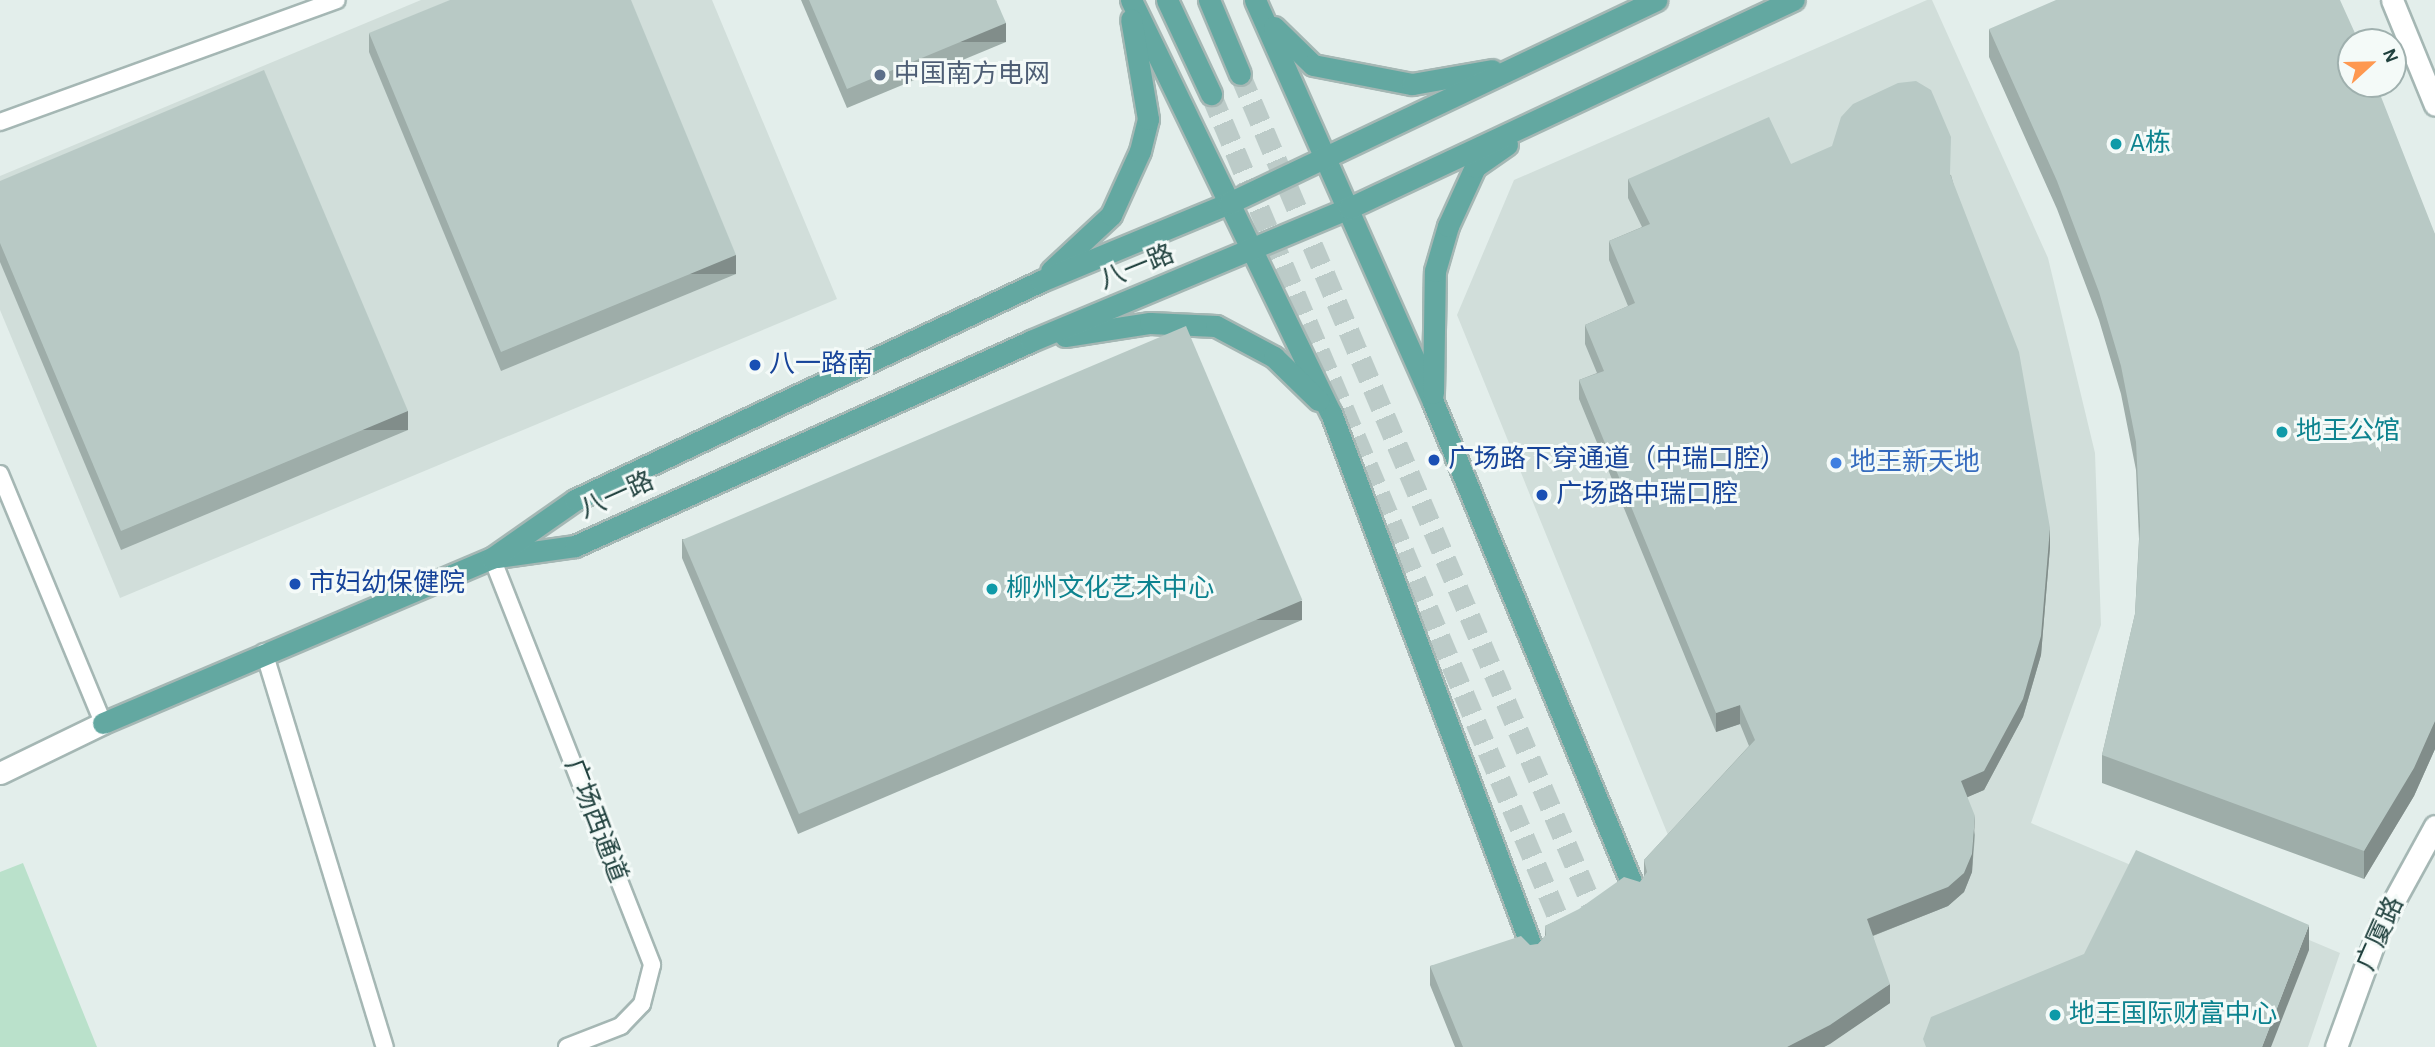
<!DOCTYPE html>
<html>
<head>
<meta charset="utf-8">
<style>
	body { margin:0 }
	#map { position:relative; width:2435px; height:1047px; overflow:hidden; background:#e3eeeb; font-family:"Alegreya Sans","Noto Sans SC",sans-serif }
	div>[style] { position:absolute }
	.built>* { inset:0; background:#d1deda }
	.green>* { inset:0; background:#bae1cb }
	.primary-tunnel>* { height:21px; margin-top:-10.5px; transform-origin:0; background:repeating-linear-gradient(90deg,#bccbc8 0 21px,transparent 0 31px) }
	.roads { filter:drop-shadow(2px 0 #a5b7b4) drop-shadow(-2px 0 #a5b7b4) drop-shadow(0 2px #a5b7b4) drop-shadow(0 -2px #a5b7b4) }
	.service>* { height:16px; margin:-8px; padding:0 8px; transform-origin:8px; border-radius:8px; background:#fff }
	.minor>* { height:21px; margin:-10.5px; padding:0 10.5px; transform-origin:10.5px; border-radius:10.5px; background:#fff }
	.secondary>* { height:21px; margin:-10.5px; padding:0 10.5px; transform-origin:10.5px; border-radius:10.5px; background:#fff }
	.primary>* { height:21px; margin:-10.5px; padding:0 10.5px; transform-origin:10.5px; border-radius:10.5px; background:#63a8a1 }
	.wall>* { inset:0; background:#9eada9 }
	.shaded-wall>* { inset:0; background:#818d8a; transform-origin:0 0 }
	.building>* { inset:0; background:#b8c9c5; transform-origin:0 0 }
	.dots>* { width:19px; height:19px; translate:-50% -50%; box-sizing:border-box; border:4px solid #f4faf8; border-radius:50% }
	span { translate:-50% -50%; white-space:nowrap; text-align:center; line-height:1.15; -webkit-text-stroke:6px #f4faf8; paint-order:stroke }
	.service-label { font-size:26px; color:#4e5e75 }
	.left { translate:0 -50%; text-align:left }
	.culture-label { font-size:26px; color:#0d838f }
	.street-label { font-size:26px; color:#20413e }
	.transit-label { font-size:26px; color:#164399 }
	.shop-label { font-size:26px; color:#366cbe }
	.north { position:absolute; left:2337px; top:28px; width:70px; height:70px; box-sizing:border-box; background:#f4faf8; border:2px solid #9fb0ae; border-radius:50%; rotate:68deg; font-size:19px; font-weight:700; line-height:28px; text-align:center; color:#20413e }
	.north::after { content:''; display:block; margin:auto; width:24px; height:32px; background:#fe9850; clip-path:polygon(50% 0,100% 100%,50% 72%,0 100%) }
</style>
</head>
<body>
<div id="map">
	<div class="built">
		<div style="clip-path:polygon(421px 0,712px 0,837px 299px,120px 598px,0 310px,0 176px)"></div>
		<div style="clip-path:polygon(1927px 0,1932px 0,2048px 258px,2095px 453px,2101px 625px,2031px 823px,2340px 953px,2308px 1047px,1754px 1047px,1457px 315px,1514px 180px)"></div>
	</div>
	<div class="green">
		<div style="clip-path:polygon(23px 863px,97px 1047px,0 1047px,0 872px)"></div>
	</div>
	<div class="primary-tunnel">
		<div style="left:1240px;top:74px;width:925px;rotate:67.04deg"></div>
		<div style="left:1211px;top:94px;width:921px;rotate:67.14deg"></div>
	</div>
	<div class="roads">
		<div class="service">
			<div style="left:0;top:122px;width:358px;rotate:-19.9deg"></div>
			<div style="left:0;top:474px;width:269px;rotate:67.5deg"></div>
			<div style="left:492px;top:558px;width:437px;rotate:68.5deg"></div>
			<div style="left:652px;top:965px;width:40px;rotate:104.4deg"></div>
			<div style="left:642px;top:1004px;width:30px;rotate:134deg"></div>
			<div style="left:621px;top:1026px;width:58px;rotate:158.7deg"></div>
			<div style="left:264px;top:652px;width:413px;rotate:73deg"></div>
		</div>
		<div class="minor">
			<div style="left:2392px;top:0;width:113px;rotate:67.7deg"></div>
			<div style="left:2336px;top:1047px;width:129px;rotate:-70deg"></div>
			<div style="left:2380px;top:926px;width:114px;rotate:-61.2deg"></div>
		</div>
		<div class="secondary">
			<div style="left:0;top:773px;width:114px;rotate:-25.9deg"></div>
		</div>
		<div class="primary">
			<div style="left:1131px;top:0;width:459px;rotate:64.2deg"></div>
			<div style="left:1331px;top:413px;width:575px;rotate:69.42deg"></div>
			<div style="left:1167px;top:0;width:104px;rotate:64.9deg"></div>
			<div style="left:1209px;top:0;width:80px;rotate:67.3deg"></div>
			<div style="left:1255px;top:0;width:440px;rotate:66.1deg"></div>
			<div style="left:1433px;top:402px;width:527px;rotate:67.57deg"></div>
			<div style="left:1274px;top:27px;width:54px;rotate:44.3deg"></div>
			<div style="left:1313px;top:65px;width:101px;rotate:10.9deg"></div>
			<div style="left:1412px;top:84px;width:81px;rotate:-9.9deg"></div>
			<div style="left:1051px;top:271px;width:82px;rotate:-43deg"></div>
			<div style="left:1111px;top:215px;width:70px;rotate:-65.6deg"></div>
			<div style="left:1140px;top:151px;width:33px;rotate:-76deg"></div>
			<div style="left:1148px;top:119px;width:101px;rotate:-99.6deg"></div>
			<div style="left:1065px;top:336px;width:86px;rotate:-8.7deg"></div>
			<div style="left:1150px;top:323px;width:66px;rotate:2.6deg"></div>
			<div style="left:1216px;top:326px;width:66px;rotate:28.1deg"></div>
			<div style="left:1274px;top:357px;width:62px;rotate:44.3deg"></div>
			<div style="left:1433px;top:393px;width:122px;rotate:-89.1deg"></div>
			<div style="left:1435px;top:271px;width:47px;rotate:-73.9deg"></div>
			<div style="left:1448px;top:226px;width:65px;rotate:-65.4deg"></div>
			<div style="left:1475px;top:167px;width:39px;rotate:-35deg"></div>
			<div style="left:497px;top:557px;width:79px;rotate:-8deg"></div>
			<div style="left:575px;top:546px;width:500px;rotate:-24.2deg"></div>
			<div style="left:1031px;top:341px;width:345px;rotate:-22.7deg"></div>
			<div style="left:1349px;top:208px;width:491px;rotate:-25.1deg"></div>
			<div style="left:103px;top:723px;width:423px;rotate:-23deg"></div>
			<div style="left:492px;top:558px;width:101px;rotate:-34.9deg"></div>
			<div style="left:575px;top:500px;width:515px;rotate:-25.17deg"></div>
			<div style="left:1041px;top:281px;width:204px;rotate:-22.5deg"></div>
			<div style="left:1229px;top:203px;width:473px;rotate:-25.4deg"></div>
		</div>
	</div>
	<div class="wall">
		<div style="clip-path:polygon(801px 0,996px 0,1006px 42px,847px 108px)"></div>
		<div style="clip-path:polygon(1989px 29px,2435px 234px,2435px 749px,2414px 796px,2364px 879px,2102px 783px,2102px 755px,2135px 614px,2139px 539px,2136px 470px,2121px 394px,2099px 320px,2057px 209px,1989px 57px)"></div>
		<div style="clip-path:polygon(369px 33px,736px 274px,501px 371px,369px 52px)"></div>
		<div style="clip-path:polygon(1791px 164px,1951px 175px,2050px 547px,2041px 655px,2023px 717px,1984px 790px,1967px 797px,1975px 835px,1972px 872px,1964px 892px,1948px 906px,1873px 936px,1890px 1003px,1824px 1047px,1455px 1047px,1430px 985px,1430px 966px,1538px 944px,1545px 936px,1545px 926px,1640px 882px,1644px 876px,1644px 860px,1749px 746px,1740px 724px,1716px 732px,1579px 399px,1579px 380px,1597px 373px,1585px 344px,1585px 325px,1628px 306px,1609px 260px,1609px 241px,1642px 227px,1628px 198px,1628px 179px)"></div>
		<div style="clip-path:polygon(0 181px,408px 430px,121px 550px,0 262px)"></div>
		<div style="clip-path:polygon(682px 539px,1302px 620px,798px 834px,682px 558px)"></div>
	</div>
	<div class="shaded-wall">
		<div style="left:1006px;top:23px;width:19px;height:172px;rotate:90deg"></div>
		<div style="left:736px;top:255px;width:19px;height:254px;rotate:90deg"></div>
		<div style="left:408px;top:411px;width:19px;height:311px;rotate:90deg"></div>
		<div style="clip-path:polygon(2050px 528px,2050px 547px,2041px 655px,2023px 717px,1984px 790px,1961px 800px,1961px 781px)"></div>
		<div style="left:1302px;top:601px;width:19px;height:547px;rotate:90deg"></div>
		<div style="clip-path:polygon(1740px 705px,1740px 724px,1716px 732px,1716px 713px)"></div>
		<div style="clip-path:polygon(2435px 721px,2435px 749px,2414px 796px,2364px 879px,2364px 851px)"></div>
		<div style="clip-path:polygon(1975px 816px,1972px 872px,1964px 892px,1948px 906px,1867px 938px,1867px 919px)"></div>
		<div style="clip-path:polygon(2309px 925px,2309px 950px,2271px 1047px,2262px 1047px)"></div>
		<div style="clip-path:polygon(1890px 984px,1890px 1003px,1830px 1044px,1824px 1047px,1787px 1047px)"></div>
	</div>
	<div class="building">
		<div style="clip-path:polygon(450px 0,631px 0,736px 255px,501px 352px,369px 33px)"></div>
		<div style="clip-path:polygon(809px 0,996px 0,1006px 23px,847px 89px)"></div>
		<div style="clip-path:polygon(2056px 0,2340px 0,2359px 42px,2351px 42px,2351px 84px,2376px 84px,2435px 234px,2435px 721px,2414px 768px,2364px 851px,2102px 755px,2135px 614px,2140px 526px,2136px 442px,2121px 366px,2099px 292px,2057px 181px,1989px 29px)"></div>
		<div style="clip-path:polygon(264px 70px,408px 411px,121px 531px,0 243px,0 181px)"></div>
		<div style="clip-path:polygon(1916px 81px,1931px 90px,1951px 137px,1950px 174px,2019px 352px,2050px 528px,2041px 636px,2023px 699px,1984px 771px,1961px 781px,1975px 816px,1972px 854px,1964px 873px,1948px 887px,1867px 919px,1890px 984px,1830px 1025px,1787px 1047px,1463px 1047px,1430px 966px,1521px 936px,1530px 945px,1538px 944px,1546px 935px,1545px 926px,1579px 909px,1624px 877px,1640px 882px,1647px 872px,1644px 860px,1755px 740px,1740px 705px,1716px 713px,1579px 380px,1604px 371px,1585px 325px,1635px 303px,1609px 241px,1650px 224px,1628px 179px,1769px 117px,1791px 164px,1832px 146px,1841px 117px,1853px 104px,1898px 83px)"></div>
		<div style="left:1186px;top:326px;width:298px;height:547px;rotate:67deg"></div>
		<div style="clip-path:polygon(2136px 850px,2309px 925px,2262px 1047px,1926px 1047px,1923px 1039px,1931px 1017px,2084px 954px)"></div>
	</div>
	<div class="dots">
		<div style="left:880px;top:75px;background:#5c6f8a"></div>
		<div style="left:2116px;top:144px;background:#0f9aa8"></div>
		<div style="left:755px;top:365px;background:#1a4fb4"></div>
		<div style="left:2282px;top:432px;background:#0f9aa8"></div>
		<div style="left:1434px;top:460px;background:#1a4fb4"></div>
		<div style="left:1836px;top:463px;background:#3f7fe0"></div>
		<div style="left:1542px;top:495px;background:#1a4fb4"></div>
		<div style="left:295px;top:584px;background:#1a4fb4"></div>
		<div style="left:992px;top:589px;background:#0f9aa8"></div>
		<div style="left:2055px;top:1015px;background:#0f9aa8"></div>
	</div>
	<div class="service-label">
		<span class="left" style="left:894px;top:75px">中国南方电网</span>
	</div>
	<div class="culture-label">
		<span class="left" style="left:2130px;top:144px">A栋</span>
		<span class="left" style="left:2296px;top:432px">地王公馆</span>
		<span class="left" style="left:1006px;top:589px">柳州文化艺术中心</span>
		<span class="left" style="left:2069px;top:1015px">地王国际财富中心</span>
	</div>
	<div class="street-label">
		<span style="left:1137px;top:268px;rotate:-22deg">八一路</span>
		<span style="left:617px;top:496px;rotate:-24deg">八一路</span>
		<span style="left:595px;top:821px;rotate:69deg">广场西通道</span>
		<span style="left:2381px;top:934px;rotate:-66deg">广厦路</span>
	</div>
	<div class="transit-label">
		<span class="left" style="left:769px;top:365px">八一路南</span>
		<span class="left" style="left:1448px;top:460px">广场路下穿通道（中瑞口腔）</span>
		<span class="left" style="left:1556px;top:495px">广场路中瑞口腔</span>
		<span class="left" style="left:309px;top:584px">市妇幼保健院</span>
	</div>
	<div class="shop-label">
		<span class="left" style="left:1850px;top:463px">地王新天地</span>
	</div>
	<div class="north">N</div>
</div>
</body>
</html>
